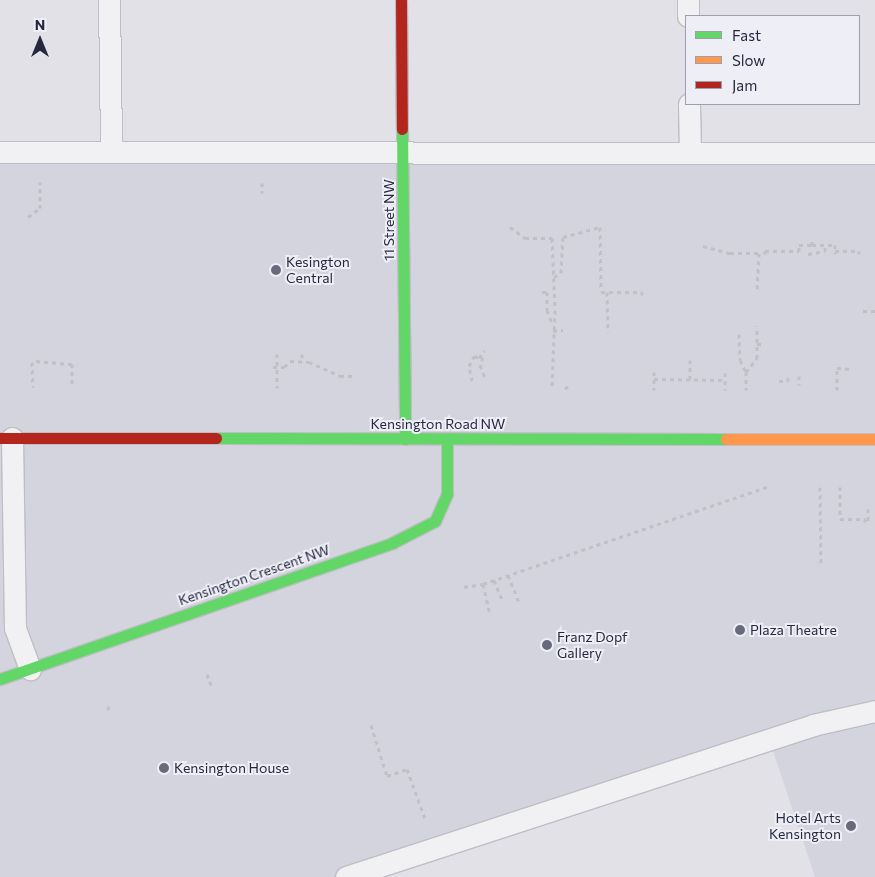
<!DOCTYPE html>
<html>
<head>
<meta charset="utf-8">
<style>
	body { margin:0 }
	#map { position:relative; width:875px; height:877px; overflow:hidden; background:#e1e1e7; font-family:Commissioner,sans-serif }
	div>[style] { position:absolute }
	.built>* { inset:0; background:#d4d4df }
	.path>* { height:3px; margin-top:-1.5px; transform-origin:0; background:repeating-linear-gradient(90deg,#c0c0c7 0 4px,transparent 0 8px) }
	.roads { filter:drop-shadow(1px 0 #bebec4) drop-shadow(-1px 0 #bebec4) drop-shadow(0 1px #bebec4) drop-shadow(0 -1px #bebec4) }
	.lane>* { height:21px; margin:-10.5px; padding:0 10.5px; transform-origin:10.5px; border-radius:10.5px; background:#f1f1f3 }
	.fast>* { height:11px; margin:-5.5px; padding:0 5.5px; transform-origin:5.5px; border-radius:5.5px; background:#63d668 }
	.slow>* { height:11px; margin:-5.5px; padding:0 5.5px; transform-origin:5.5px; border-radius:5.5px; background:#ff974d }
	.jam>* { height:11px; margin:-5.5px; padding:0 5.5px; transform-origin:5.5px; border-radius:5.5px; background:#b3261e }
	.dots>* { width:14px; height:14px; translate:-50% -50%; box-sizing:border-box; border:2px solid #eeeff6; border-radius:50% }
	span { translate:-50% -50%; white-space:nowrap; text-align:center; line-height:1.15; -webkit-text-stroke:4px #eeeff6; paint-order:stroke }
	.street-label { font-size:14px; color:#272840 }
	.poi-label { font-size:14px; color:#272840 }
	.left { translate:0 -50%; text-align:left }
	.right { translate:-100% -50%; text-align:right }
	.legend { position:absolute; left:685px; top:15px; width:175px; height:90px; box-sizing:border-box; background:#eeeff6; border:1px solid #9e9fad; margin:0; padding:6px 9px; list-style:none; font-size:15px; color:#272840 }
	.legend li { display:flex; align-items:center; gap:10px; height:25px }
	.legend b { width:25px; border:1px solid #9e9fad }
	.north { position:absolute; left:15px; top:15px; width:50px; height:50px; -webkit-text-stroke:4px #eeeff6; paint-order:stroke; rotate:0deg; font-size:14px; font-weight:700; line-height:20px; text-align:center; color:#272840 }
	.north::after { content:''; display:block; margin:auto; width:18px; height:22px; background:#272840; clip-path:polygon(50% 0,100% 100%,50% 72%,0 100%) }
</style>
</head>
<body>
<div id="map">
	<div class="built">
		<div style="clip-path:polygon(0 152px,875px 153px,875px 877px,815px 877px,772px 748px,346px 877px,0 877px)"></div>
	</div>
	<div class="path">
		<div style="left:262px;top:183px;width:10px;rotate:90deg"></div>
		<div style="left:28px;top:217px;width:15px;rotate:-37deg"></div>
		<div style="left:40px;top:208px;width:26px;rotate:-90deg"></div>
		<div style="left:510px;top:227px;width:19px;rotate:36deg"></div>
		<div style="left:525px;top:238px;width:27px"></div>
		<div style="left:552px;top:238px;width:72px;rotate:87.6deg"></div>
		<div style="left:555px;top:310px;width:79px;rotate:92.2deg"></div>
		<div style="left:812px;top:245px;width:23px"></div>
		<div style="left:835px;top:245px;width:9px;rotate:90deg"></div>
		<div style="left:703px;top:246px;width:28px;rotate:15deg"></div>
		<div style="left:730px;top:253px;width:29px"></div>
		<div style="left:759px;top:253px;width:39px;rotate:93deg"></div>
		<div style="left:835px;top:251px;width:24px"></div>
		<div style="left:859px;top:251px;width:3px;rotate:90deg"></div>
		<div style="left:765px;top:254px;width:3px;rotate:-90deg"></div>
		<div style="left:765px;top:251px;width:34px"></div>
		<div style="left:799px;top:251px;width:6px;rotate:-90deg"></div>
		<div style="left:799px;top:245px;width:13px"></div>
		<div style="left:812px;top:245px;width:7px;rotate:-90deg"></div>
		<div style="left:808px;top:254px;width:17px;rotate:-10deg"></div>
		<div style="left:825px;top:251px;width:6px;rotate:-90deg"></div>
		<div style="left:554px;top:277px;width:8px;rotate:-30deg"></div>
		<div style="left:561px;top:273px;width:36px;rotate:-87deg"></div>
		<div style="left:563px;top:237px;width:38px;rotate:-15deg"></div>
		<div style="left:600px;top:227px;width:65px;rotate:89.1deg"></div>
		<div style="left:601px;top:292px;width:41px"></div>
		<div style="left:642px;top:292px;width:3px;rotate:90deg"></div>
		<div style="left:542px;top:292px;width:5px"></div>
		<div style="left:547px;top:292px;width:18px;rotate:90deg"></div>
		<div style="left:547px;top:310px;width:14px;rotate:69deg"></div>
		<div style="left:607px;top:292px;width:40px;rotate:88.6deg"></div>
		<div style="left:863px;top:311px;width:12px"></div>
		<div style="left:553px;top:331px;width:10px;rotate:-6deg"></div>
		<div style="left:739px;top:334px;width:26px;rotate:88deg"></div>
		<div style="left:740px;top:360px;width:13px;rotate:63deg"></div>
		<div style="left:746px;top:372px;width:18px;rotate:90deg"></div>
		<div style="left:757px;top:344px;width:6px"></div>
		<div style="left:277px;top:354px;width:34px;rotate:90deg"></div>
		<div style="left:302px;top:354px;width:8px;rotate:90deg"></div>
		<div style="left:483px;top:357px;width:9px;rotate:111deg"></div>
		<div style="left:480px;top:365px;width:14px;rotate:69deg"></div>
		<div style="left:690px;top:360px;width:19px;rotate:90deg"></div>
		<div style="left:36px;top:361px;width:36px;rotate:5deg"></div>
		<div style="left:72px;top:364px;width:23px;rotate:90deg"></div>
		<div style="left:32px;top:362px;width:25px;rotate:88deg"></div>
		<div style="left:273px;top:367px;width:11px"></div>
		<div style="left:284px;top:367px;width:8px;rotate:-45deg"></div>
		<div style="left:290px;top:361px;width:19px;rotate:3deg"></div>
		<div style="left:309px;top:362px;width:34px;rotate:24deg"></div>
		<div style="left:340px;top:376px;width:16px"></div>
		<div style="left:654px;top:372px;width:18px;rotate:90deg"></div>
		<div style="left:746px;top:372px;width:18px;rotate:-52deg"></div>
		<div style="left:757px;top:358px;width:32px;rotate:-90deg"></div>
		<div style="left:725px;top:373px;width:17px;rotate:90deg"></div>
		<div style="left:799px;top:376px;width:9px;rotate:90deg"></div>
		<div style="left:654px;top:379px;width:71px;rotate:0.8deg"></div>
		<div style="left:472px;top:381px;width:15px;rotate:-101deg"></div>
		<div style="left:469px;top:366px;width:11px;rotate:-63deg"></div>
		<div style="left:474px;top:356px;width:5px;rotate:22deg"></div>
		<div style="left:479px;top:358px;width:9px;rotate:-54deg"></div>
		<div style="left:779px;top:381px;width:9px"></div>
		<div style="left:788px;top:381px;width:5px;rotate:-90deg"></div>
		<div style="left:565px;top:389px;width:4px;rotate:-45deg"></div>
		<div style="left:837px;top:390px;width:22px;rotate:-90deg"></div>
		<div style="left:837px;top:368px;width:14px;rotate:4deg"></div>
		<div style="left:820px;top:487px;width:78px;rotate:89.3deg"></div>
		<div style="left:840px;top:487px;width:32px;rotate:90deg"></div>
		<div style="left:840px;top:519px;width:25px"></div>
		<div style="left:865px;top:519px;width:3px;rotate:90deg"></div>
		<div style="left:868px;top:509px;width:13px;rotate:90deg"></div>
		<div style="left:508px;top:575px;width:29px;rotate:68deg"></div>
		<div style="left:494px;top:580px;width:22px;rotate:68deg"></div>
		<div style="left:483px;top:584px;width:28px;rotate:77deg"></div>
		<div style="left:464px;top:587px;width:19px;rotate:-9deg"></div>
		<div style="left:483px;top:584px;width:300px;rotate:-18.9deg"></div>
		<div style="left:207px;top:674px;width:12px;rotate:70deg"></div>
		<div style="left:108px;top:706px;width:5px;rotate:79deg"></div>
		<div style="left:371px;top:725px;width:53px;rotate:72.6deg"></div>
		<div style="left:387px;top:776px;width:21px;rotate:-19deg"></div>
		<div style="left:407px;top:769px;width:53px;rotate:70.2deg"></div>
	</div>
	<div class="roads">
		<div class="lane">
			<div style="left:109px;top:0;width:152px;rotate:89.2deg"></div>
			<div style="left:688px;top:0;width:16px;rotate:90deg"></div>
			<div style="left:689px;top:104px;width:49px;rotate:88.8deg"></div>
			<div style="left:0;top:152px;width:875px;rotate:0.07deg"></div>
			<div style="left:12px;top:438px;width:190px;rotate:89.1deg"></div>
			<div style="left:15px;top:628px;width:44px;rotate:69.9deg"></div>
			<div style="left:346px;top:877px;width:491px;rotate:-18deg"></div>
			<div style="left:813px;top:725px;width:64px;rotate:-12.7deg"></div>
		</div>
		<div class="fast">
			<div style="left:402px;top:129px;width:310px;rotate:89.4deg"></div>
			<div style="left:216px;top:438px;width:510px;rotate:0.11deg"></div>
			<div style="left:0;top:679px;width:415px;rotate:-19.1deg"></div>
			<div style="left:392px;top:543px;width:48px;rotate:-27.1deg"></div>
			<div style="left:435px;top:521px;width:30px;rotate:-66deg"></div>
			<div style="left:447px;top:494px;width:55px;rotate:-90deg"></div>
		</div>
		<div class="slow">
			<div style="left:726px;top:439px;width:149px"></div>
		</div>
		<div class="jam">
			<div style="left:401px;top:0;width:129px;rotate:89.6deg"></div>
			<div style="left:0;top:438px;width:216px"></div>
		</div>
	</div>
	<div class="dots">
		<div style="left:276px;top:270px;background:#68697a"></div>
		<div style="left:740px;top:630px;background:#68697a"></div>
		<div style="left:547px;top:645px;background:#68697a"></div>
		<div style="left:164px;top:768px;background:#68697a"></div>
		<div style="left:851px;top:826px;background:#68697a"></div>
	</div>
	<div class="street-label">
		<span style="left:389px;top:220px;rotate:-90deg">11 Street NW</span>
		<span style="left:438px;top:424px">Kensington Road NW</span>
		<span style="left:254px;top:575px;rotate:-19deg">Kensington Crescent NW</span>
	</div>
	<div class="poi-label">
		<span class="left" style="left:286px;top:270px">Kesington<br>Central</span>
		<span class="left" style="left:750px;top:630px">Plaza Theatre</span>
		<span class="left" style="left:557px;top:645px">Franz Dopf<br>Gallery</span>
		<span class="left" style="left:174px;top:768px">Kensington House</span>
		<span class="right" style="left:841px;top:826px">Hotel Arts<br>Kensington</span>
	</div>
	<ul class="legend">
	<li><b style="height:6px;background:#63d668"></b>Fast</li>
	<li><b style="height:6px;background:#ff974d"></b>Slow</li>
	<li><b style="height:6px;background:#b3261e"></b>Jam</li>
	</ul>
	<div class="north">N</div>
</div>
</body>
</html>
